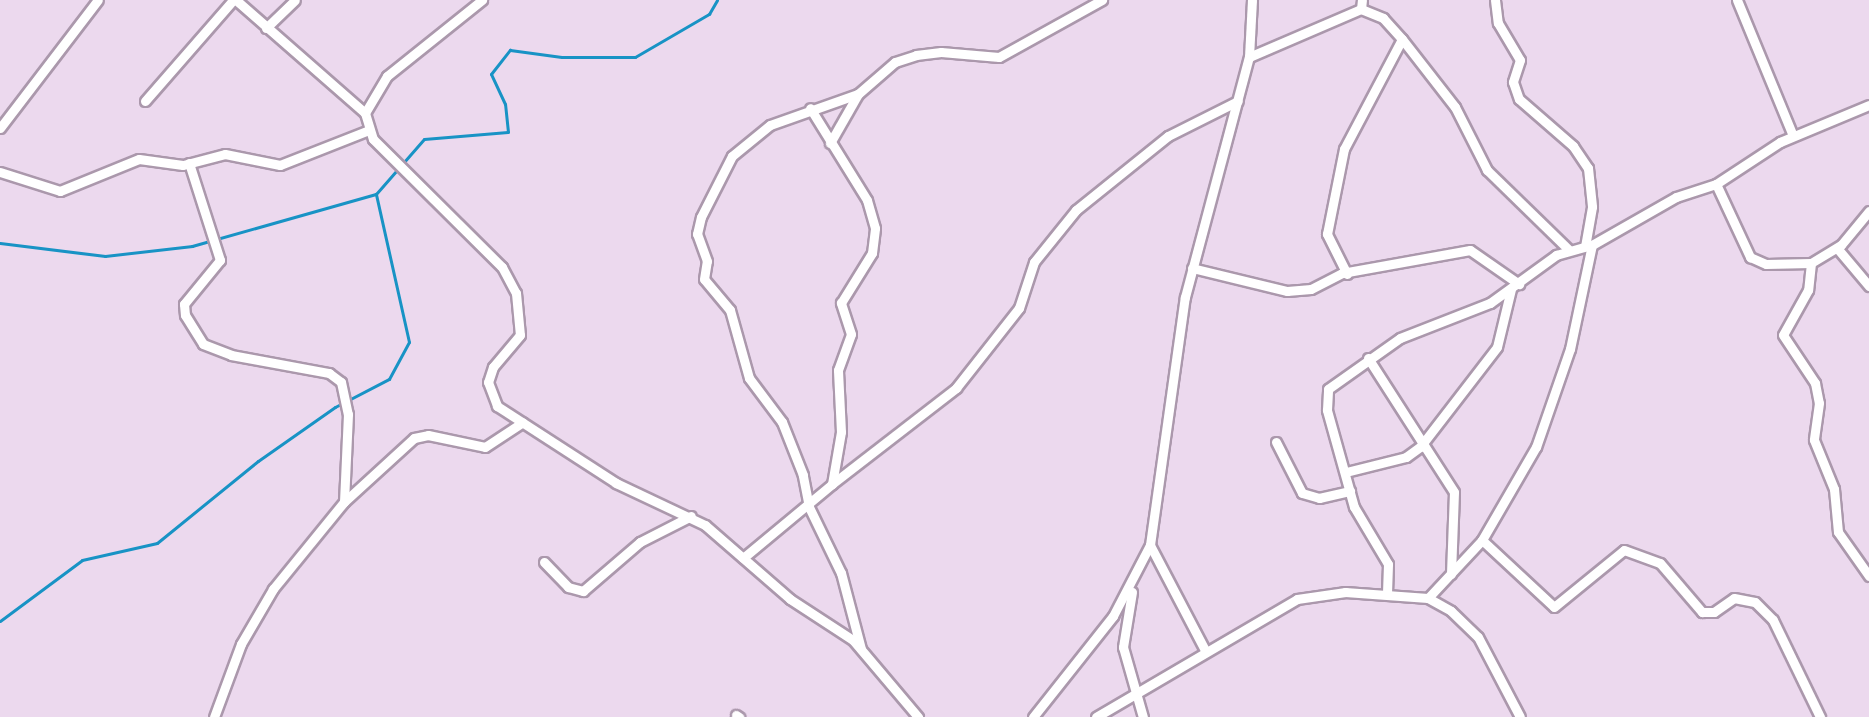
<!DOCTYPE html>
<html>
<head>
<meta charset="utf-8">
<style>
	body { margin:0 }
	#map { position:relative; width:1869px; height:717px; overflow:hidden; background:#ecd9ee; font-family:"Exo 2",sans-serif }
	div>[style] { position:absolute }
	.stream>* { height:3px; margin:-1.5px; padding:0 1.5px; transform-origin:1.5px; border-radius:1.5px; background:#1893c5 }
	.roads { filter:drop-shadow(2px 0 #ab98ac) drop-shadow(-2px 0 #ab98ac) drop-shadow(0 2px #ab98ac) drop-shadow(0 -2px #ab98ac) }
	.minor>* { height:9px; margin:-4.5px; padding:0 4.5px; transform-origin:4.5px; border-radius:4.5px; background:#fff }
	span { translate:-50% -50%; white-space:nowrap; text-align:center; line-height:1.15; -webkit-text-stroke:5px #fff; paint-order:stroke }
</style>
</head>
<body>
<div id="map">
	<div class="stream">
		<div style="left:0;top:243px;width:106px;rotate:7.1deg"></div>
		<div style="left:105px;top:256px;width:88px;rotate:-6.6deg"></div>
		<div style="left:192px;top:246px;width:191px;rotate:-15.8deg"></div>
		<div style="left:0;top:621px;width:102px;rotate:-36.6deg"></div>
		<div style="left:82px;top:560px;width:77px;rotate:-12.8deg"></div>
		<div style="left:157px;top:543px;width:130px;rotate:-39.1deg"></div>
		<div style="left:258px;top:461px;width:94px;rotate:-35deg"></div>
		<div style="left:335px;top:407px;width:61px;rotate:-27.4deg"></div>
		<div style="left:389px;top:379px;width:42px;rotate:-61.6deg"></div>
		<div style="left:409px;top:342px;width:152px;rotate:-102.6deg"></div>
		<div style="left:376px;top:194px;width:73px;rotate:-48.9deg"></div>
		<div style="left:424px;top:139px;width:84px;rotate:-4.8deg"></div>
		<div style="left:508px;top:132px;width:28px;rotate:-96deg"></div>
		<div style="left:505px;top:104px;width:33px;rotate:-115deg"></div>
		<div style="left:491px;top:74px;width:31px;rotate:-52deg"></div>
		<div style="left:510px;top:50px;width:52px;rotate:7.7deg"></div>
		<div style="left:562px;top:57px;width:73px"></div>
		<div style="left:635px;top:57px;width:86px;rotate:-30.2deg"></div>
		<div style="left:709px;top:14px;width:16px;rotate:-60deg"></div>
	</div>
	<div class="roads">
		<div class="minor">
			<div style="left:236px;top:0;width:171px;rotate:41.2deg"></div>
			<div style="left:365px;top:113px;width:43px;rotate:-59.3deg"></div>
			<div style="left:387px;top:76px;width:122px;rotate:-38.7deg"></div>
			<div style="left:1495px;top:0;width:23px;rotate:83deg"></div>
			<div style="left:1498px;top:23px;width:43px;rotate:59.3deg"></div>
			<div style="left:1520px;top:60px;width:23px;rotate:108deg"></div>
			<div style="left:1513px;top:82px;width:18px;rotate:71deg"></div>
			<div style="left:1519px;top:99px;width:72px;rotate:41deg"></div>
			<div style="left:1573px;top:146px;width:27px;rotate:56deg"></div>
			<div style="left:1588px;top:168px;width:39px;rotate:84deg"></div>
			<div style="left:1592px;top:207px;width:40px;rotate:100deg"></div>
			<div style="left:1737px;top:0;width:147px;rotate:67.6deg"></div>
			<div style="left:1361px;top:9px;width:24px;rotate:22deg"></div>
			<div style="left:1383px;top:18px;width:28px;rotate:48deg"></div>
			<div style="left:1402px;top:39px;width:86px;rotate:52.1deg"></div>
			<div style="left:1455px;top:107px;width:71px;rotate:63.1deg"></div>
			<div style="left:1487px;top:170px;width:113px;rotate:44.3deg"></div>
			<div style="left:266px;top:28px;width:40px;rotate:-44deg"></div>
			<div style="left:1249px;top:57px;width:57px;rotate:-87deg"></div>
			<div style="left:145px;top:101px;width:134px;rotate:-48.9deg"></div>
			<div style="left:365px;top:113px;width:27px;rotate:73deg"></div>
			<div style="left:373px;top:139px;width:182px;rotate:44.8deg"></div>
			<div style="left:502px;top:267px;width:30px;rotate:62deg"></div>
			<div style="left:516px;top:293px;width:42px;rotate:84.6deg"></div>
			<div style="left:520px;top:335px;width:42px;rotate:130.2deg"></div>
			<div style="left:493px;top:367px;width:16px;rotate:108deg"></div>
			<div style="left:488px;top:382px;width:26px;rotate:69deg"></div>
			<div style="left:497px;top:406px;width:142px;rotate:32.9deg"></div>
			<div style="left:616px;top:483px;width:98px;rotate:25.3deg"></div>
			<div style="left:705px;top:525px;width:113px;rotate:41deg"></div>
			<div style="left:790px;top:599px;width:75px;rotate:33.1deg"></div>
			<div style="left:853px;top:640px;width:101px;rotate:49.8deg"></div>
			<div style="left:0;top:128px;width:161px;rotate:-52.6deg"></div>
			<div style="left:830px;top:143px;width:56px;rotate:-60.3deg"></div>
			<div style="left:189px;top:163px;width:102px;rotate:72.3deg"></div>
			<div style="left:220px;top:260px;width:57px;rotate:129.3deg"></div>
			<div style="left:184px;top:304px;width:11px;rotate:85deg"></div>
			<div style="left:185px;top:315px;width:34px;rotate:58deg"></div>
			<div style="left:203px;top:344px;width:30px;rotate:21deg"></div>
			<div style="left:231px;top:355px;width:100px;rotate:10.4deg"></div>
			<div style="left:329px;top:373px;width:15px;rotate:37deg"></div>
			<div style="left:341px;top:382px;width:33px;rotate:78deg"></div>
			<div style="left:348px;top:414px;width:88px;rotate:92.6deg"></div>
			<div style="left:0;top:172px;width:63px;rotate:17.6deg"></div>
			<div style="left:60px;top:191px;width:85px;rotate:-22.1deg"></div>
			<div style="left:139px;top:159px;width:44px;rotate:7.8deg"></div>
			<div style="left:183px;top:165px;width:43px;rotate:-14.7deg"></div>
			<div style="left:225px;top:154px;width:56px;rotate:11.3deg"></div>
			<div style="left:280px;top:165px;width:96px;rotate:-21.5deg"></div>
			<div style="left:1716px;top:184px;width:81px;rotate:65deg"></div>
			<div style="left:1750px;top:257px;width:17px;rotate:24deg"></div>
			<div style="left:1766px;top:264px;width:45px;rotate:-1.3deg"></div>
			<div style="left:1811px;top:263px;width:27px;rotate:96deg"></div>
			<div style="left:1808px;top:290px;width:51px;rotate:119.1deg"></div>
			<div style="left:1783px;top:335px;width:58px;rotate:56.3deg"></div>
			<div style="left:1815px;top:383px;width:20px;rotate:79deg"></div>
			<div style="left:1819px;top:403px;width:37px;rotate:98deg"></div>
			<div style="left:1814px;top:440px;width:53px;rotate:67.8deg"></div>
			<div style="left:1834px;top:489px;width:43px;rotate:84.7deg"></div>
			<div style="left:1838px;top:532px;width:54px;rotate:54.8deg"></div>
			<div style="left:1837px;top:248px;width:50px;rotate:49.9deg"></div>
			<div style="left:1811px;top:263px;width:35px;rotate:-31deg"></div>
			<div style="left:1841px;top:245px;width:44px;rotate:-50.5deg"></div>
			<div style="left:1192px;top:268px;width:98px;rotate:13.6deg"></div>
			<div style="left:1287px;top:291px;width:24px;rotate:-5deg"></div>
			<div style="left:1311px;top:289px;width:35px;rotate:-27deg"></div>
			<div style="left:1342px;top:273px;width:130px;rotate:-10.2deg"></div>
			<div style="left:1470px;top:250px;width:60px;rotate:34.8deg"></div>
			<div style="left:1347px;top:274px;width:45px;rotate:-116.6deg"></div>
			<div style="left:1327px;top:234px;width:87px;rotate:-78.7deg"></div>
			<div style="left:1344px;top:149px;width:124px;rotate:-62.2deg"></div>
			<div style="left:1368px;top:358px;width:159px;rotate:57.3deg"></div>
			<div style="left:1454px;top:492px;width:82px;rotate:92.1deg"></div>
			<div style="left:1276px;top:442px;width:57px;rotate:63deg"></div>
			<div style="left:1302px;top:493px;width:18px;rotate:16deg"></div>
			<div style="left:1319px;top:498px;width:32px;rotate:-13deg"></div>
			<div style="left:1346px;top:472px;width:62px;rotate:-14deg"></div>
			<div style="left:1406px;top:457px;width:17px;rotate:-36deg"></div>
			<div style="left:1420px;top:447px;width:126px;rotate:-52.4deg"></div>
			<div style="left:1497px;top:347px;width:60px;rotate:-76.4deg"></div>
			<div style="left:832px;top:484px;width:157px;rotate:-37.7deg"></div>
			<div style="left:956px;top:388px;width:102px;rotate:-51.8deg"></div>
			<div style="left:1019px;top:308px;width:48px;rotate:-71.9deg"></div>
			<div style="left:1034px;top:262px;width:67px;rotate:-51.1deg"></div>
			<div style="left:1076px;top:210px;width:118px;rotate:-38.8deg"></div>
			<div style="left:1168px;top:136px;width:78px;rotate:-26.6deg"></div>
			<div style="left:1482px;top:540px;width:98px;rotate:42.9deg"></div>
			<div style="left:1554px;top:607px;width:90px;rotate:-39.2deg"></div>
			<div style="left:1624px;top:550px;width:38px;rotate:20deg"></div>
			<div style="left:1660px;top:563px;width:65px;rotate:49.4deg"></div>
			<div style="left:1702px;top:612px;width:12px"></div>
			<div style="left:1714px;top:612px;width:24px;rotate:-35deg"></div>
			<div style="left:1734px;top:598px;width:21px;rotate:11deg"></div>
			<div style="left:1755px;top:602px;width:25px;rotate:45deg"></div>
			<div style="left:1773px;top:620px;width:108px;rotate:64.1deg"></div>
			<div style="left:1150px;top:545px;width:119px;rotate:62.4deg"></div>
			<div style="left:743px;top:558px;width:116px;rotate:-39.7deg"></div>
			<div style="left:832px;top:484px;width:53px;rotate:-80.2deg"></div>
			<div style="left:841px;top:432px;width:62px;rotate:-92.8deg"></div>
			<div style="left:838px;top:370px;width:38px;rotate:-70deg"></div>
			<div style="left:851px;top:334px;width:33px;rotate:-108deg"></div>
			<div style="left:841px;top:303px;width:59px;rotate:-58.2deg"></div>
			<div style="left:872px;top:253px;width:25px;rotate:-83deg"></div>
			<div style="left:875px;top:228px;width:29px;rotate:-106deg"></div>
			<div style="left:867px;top:200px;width:108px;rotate:-121.8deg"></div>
			<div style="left:544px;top:562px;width:35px;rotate:46deg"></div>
			<div style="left:568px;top:587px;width:16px;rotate:15deg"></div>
			<div style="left:583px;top:591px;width:75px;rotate:-40.7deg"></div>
			<div style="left:640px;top:542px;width:57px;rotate:-27deg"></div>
			<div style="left:1132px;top:592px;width:56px;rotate:99.3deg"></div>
			<div style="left:1123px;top:647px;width:73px;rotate:74.1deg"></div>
			<div style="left:1387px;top:593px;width:29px;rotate:-88deg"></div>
			<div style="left:1388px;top:564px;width:66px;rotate:-120.8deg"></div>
			<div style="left:1354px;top:507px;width:101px;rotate:-105.6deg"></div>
			<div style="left:1327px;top:410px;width:21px;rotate:-87deg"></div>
			<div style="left:1328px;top:389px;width:88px;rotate:-35.3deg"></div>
			<div style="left:1400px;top:338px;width:97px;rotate:-21.3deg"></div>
			<div style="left:1490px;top:303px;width:82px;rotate:-36deg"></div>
			<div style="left:1556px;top:255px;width:37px;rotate:-16deg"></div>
			<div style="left:1428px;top:598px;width:79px;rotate:-47deg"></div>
			<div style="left:1482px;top:540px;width:108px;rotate:-59.9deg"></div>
			<div style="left:1536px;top:447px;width:104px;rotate:-70.9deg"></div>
			<div style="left:1570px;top:349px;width:106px;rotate:-78.1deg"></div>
			<div style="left:1592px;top:245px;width:97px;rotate:-29.7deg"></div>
			<div style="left:1676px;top:197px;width:42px;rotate:-18deg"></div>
			<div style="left:1716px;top:184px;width:77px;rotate:-33.3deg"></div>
			<div style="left:1780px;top:142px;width:96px;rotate:-22.6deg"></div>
			<div style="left:861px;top:649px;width:79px;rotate:-104.7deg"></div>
			<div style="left:841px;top:573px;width:73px;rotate:-115.9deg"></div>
			<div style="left:809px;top:507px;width:33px;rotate:-101deg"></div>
			<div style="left:803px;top:475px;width:57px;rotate:-111.6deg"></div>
			<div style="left:782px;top:422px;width:55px;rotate:-126.9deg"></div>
			<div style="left:749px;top:378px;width:71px;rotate:-105.6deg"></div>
			<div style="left:730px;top:310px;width:40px;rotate:-130deg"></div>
			<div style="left:704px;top:279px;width:18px;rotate:-81deg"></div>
			<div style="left:707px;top:261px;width:29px;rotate:-110deg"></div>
			<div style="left:697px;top:234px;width:17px;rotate:-77deg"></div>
			<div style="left:701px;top:217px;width:68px;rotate:-63.1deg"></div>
			<div style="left:732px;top:156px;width:49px;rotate:-39.2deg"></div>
			<div style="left:770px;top:125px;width:93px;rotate:-19.4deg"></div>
			<div style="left:858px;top:94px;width:49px;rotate:-40.9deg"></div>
			<div style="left:895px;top:62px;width:22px;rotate:-18deg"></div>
			<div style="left:916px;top:55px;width:25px;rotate:-7deg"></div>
			<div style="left:941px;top:52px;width:58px;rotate:4.9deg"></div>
			<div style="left:999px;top:57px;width:118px;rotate:-29deg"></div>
			<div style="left:736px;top:715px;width:4px;rotate:34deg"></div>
			<div style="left:214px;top:717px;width:78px;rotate:-69.7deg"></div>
			<div style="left:241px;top:644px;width:64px;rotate:-59.8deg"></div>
			<div style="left:273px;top:589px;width:112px;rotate:-50.8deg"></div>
			<div style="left:344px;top:502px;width:95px;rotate:-42.4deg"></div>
			<div style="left:414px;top:438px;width:14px;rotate:-12deg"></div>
			<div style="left:428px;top:435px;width:58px;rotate:11.9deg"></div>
			<div style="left:485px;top:447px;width:45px;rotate:-33.3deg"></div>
			<div style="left:1033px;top:717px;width:129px;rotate:-51.6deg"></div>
			<div style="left:1113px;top:616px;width:80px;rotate:-62.5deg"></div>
			<div style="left:1150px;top:545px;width:250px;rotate:-82deg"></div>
			<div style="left:1185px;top:297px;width:248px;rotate:-75.1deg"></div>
			<div style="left:1249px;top:57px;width:122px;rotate:-23.2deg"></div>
			<div style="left:1361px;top:9px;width:9px;rotate:-84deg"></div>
			<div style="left:1096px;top:717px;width:233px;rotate:-30.4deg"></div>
			<div style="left:1297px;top:599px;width:49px;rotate:-8.3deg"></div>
			<div style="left:1345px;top:592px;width:83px;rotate:4.1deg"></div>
			<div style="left:1428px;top:598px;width:26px;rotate:29deg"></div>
			<div style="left:1451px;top:611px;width:37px;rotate:44deg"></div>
			<div style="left:1478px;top:637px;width:90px;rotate:62.3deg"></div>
		</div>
	</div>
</div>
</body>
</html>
